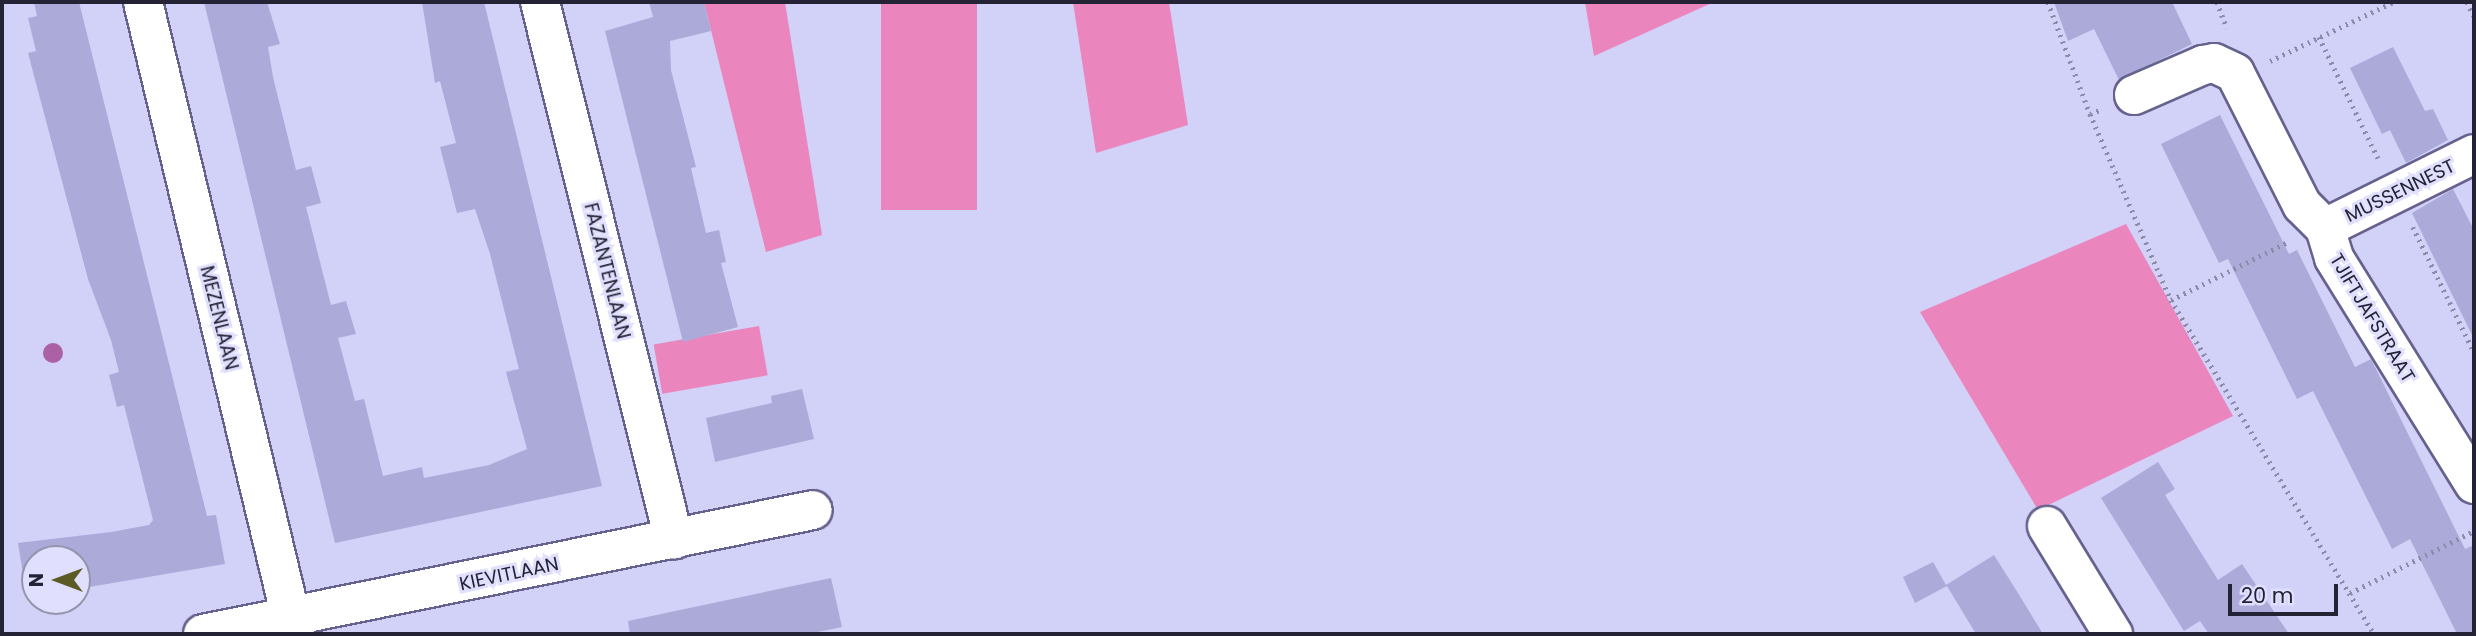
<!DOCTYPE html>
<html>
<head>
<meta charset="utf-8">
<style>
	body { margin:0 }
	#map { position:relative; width:2476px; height:636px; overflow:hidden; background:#d2d1f8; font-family:Poppins,sans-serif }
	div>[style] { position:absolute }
	.green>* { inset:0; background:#eb85bd; transform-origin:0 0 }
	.building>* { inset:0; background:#acaad9 }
	.path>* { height:4.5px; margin-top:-2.25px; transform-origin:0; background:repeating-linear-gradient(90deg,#8b8aa9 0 2px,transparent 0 7px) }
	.roads { filter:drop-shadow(2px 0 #65628d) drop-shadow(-2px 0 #65628d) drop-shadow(0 2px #65628d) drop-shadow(0 -2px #65628d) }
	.minor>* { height:38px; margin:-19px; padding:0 19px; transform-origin:19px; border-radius:19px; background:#fff }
	.trees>* { width:20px; height:20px; margin:-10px; border-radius:50%; background:#ac61a6 }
	span { translate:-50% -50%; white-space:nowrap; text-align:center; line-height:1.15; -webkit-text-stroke:6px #e0dffd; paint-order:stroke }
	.street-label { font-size:19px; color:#242336 }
	.frame { position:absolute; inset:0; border:4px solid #242336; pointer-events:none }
	.north { position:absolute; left:21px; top:545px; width:70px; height:70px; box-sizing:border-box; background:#e0dffd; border:2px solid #9594ad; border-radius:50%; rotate:270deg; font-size:19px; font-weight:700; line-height:28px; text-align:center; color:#242336 }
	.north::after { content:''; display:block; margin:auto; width:24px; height:32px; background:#5c5a27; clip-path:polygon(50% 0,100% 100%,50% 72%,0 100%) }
	.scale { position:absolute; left:2228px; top:584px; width:110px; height:32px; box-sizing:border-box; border:4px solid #242336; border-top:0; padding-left:9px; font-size:21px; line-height:24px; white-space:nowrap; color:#242336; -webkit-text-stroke:5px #e0dffd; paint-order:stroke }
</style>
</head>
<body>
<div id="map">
	<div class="green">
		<div style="clip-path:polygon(704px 2px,785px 2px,822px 235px,766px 252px)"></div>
		<div style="left:881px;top:2px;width:96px;height:208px"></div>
		<div style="clip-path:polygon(1073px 2px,1169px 2px,1188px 125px,1096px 153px)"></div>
		<div style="clip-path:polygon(1585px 2px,1714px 2px,1594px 56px)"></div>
		<div style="clip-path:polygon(2126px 224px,2233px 416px,2038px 510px,1920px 312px)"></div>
		<div style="left:759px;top:326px;width:50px;height:107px;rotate:80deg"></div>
	</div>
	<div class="building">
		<div style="clip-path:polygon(34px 2px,79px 2px,207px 516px,216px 515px,225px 564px,77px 589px,77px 559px,35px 559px,35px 596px,27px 598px,18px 543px,111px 532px,149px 525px,153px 520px,124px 405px,117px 407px,109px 375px,119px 372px,111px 340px,88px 279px,28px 53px,36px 51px,28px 18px,37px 16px)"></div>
		<div style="clip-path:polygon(204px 2px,267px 2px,280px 44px,268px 47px,273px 77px,296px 170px,311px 166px,321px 203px,306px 207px,331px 305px,346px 301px,356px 334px,338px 338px,355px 401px,364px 399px,383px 476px,422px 467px,424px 478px,489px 465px,527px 449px,506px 372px,519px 369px,490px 254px,475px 209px,457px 213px,440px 147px,456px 143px,440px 81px,435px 83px,422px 2px,484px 2px,602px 486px,335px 543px)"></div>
		<div style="clip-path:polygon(649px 2px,704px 2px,711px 31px,670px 41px,671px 70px,696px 167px,691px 168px,706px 233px,719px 230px,726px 262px,721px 263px,738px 327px,683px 342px,605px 31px,653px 17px)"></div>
		<div style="clip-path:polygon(2054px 2px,2172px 2px,2192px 44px,2119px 80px,2094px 29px,2068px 41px)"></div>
		<div style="clip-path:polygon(2393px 47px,2425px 111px,2433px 109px,2448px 140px,2406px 163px,2390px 130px,2382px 134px,2350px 68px)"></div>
		<div style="clip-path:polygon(2220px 115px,2289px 254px,2297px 250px,2355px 367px,2371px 359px,2465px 549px,2474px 545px,2474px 634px,2457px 634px,2410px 539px,2392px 549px,2313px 391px,2297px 399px,2228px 259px,2219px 263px,2161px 144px)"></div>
		<div style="clip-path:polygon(2453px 189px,2474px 230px,2474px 339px,2412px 213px)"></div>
		<div style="clip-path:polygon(802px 389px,814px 439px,715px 462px,706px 418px,772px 403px,771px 396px)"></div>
		<div style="clip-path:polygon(2158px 462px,2175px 489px,2165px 495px,2218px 580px,2242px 564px,2289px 634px,2209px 634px,2200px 621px,2184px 631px,2101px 498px)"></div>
		<div style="clip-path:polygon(1994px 555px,2018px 593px,2043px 634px,1976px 634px,1947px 586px,1915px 603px,1903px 577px,1933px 562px,1946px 585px)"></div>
		<div style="clip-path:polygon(831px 578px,842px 627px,808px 634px,630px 634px,628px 621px)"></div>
	</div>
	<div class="path">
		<div style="left:2048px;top:2px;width:120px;rotate:69.4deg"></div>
		<div style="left:2090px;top:114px;width:13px;rotate:-23deg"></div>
		<div style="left:2217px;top:2px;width:28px;rotate:69deg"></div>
		<div style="left:2467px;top:2px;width:16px;rotate:63deg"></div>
		<div style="left:2319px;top:37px;width:137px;rotate:64deg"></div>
		<div style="left:2270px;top:61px;width:136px;rotate:-25.6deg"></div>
		<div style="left:2090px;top:114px;width:203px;rotate:66.5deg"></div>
		<div style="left:2171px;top:300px;width:391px;rotate:58.7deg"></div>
		<div style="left:2413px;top:227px;width:139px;rotate:64deg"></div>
		<div style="left:2171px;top:300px;width:131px;rotate:-26.4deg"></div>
		<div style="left:2350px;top:593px;width:139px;rotate:-26.6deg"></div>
	</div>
	<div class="roads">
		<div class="minor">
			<div style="left:143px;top:2px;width:650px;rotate:76.48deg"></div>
			<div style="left:540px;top:2px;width:554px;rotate:76.01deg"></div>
			<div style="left:2134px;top:95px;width:75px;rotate:-23.5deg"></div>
			<div style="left:2203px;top:65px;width:11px;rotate:-10deg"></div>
			<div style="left:2214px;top:63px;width:23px;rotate:25deg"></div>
			<div style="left:2235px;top:73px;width:148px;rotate:63.1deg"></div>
			<div style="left:2302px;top:205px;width:33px;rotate:45deg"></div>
			<div style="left:2325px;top:228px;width:31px;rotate:73deg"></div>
			<div style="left:2334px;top:258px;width:266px;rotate:58.2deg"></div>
			<div style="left:2325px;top:228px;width:166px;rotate:-26.4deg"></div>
			<div style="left:2047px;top:526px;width:127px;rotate:58.6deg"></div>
			<div style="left:203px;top:634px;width:622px;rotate:-11.49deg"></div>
		</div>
	</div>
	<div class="trees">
		<div style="left:53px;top:353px"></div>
	</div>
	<div class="street-label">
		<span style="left:2400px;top:191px;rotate:-26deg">MUSSENNEST</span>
		<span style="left:607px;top:271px;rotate:76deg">FAZANTENLAAN</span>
		<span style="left:219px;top:318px;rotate:76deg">MEZENLAAN</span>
		<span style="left:2372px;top:318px;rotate:59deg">TJIFTJAFSTRAAT</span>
		<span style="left:509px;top:574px;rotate:-12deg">KIEVITLAAN</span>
	</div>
	<div class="frame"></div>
	<div class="north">N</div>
	<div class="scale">20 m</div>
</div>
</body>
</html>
